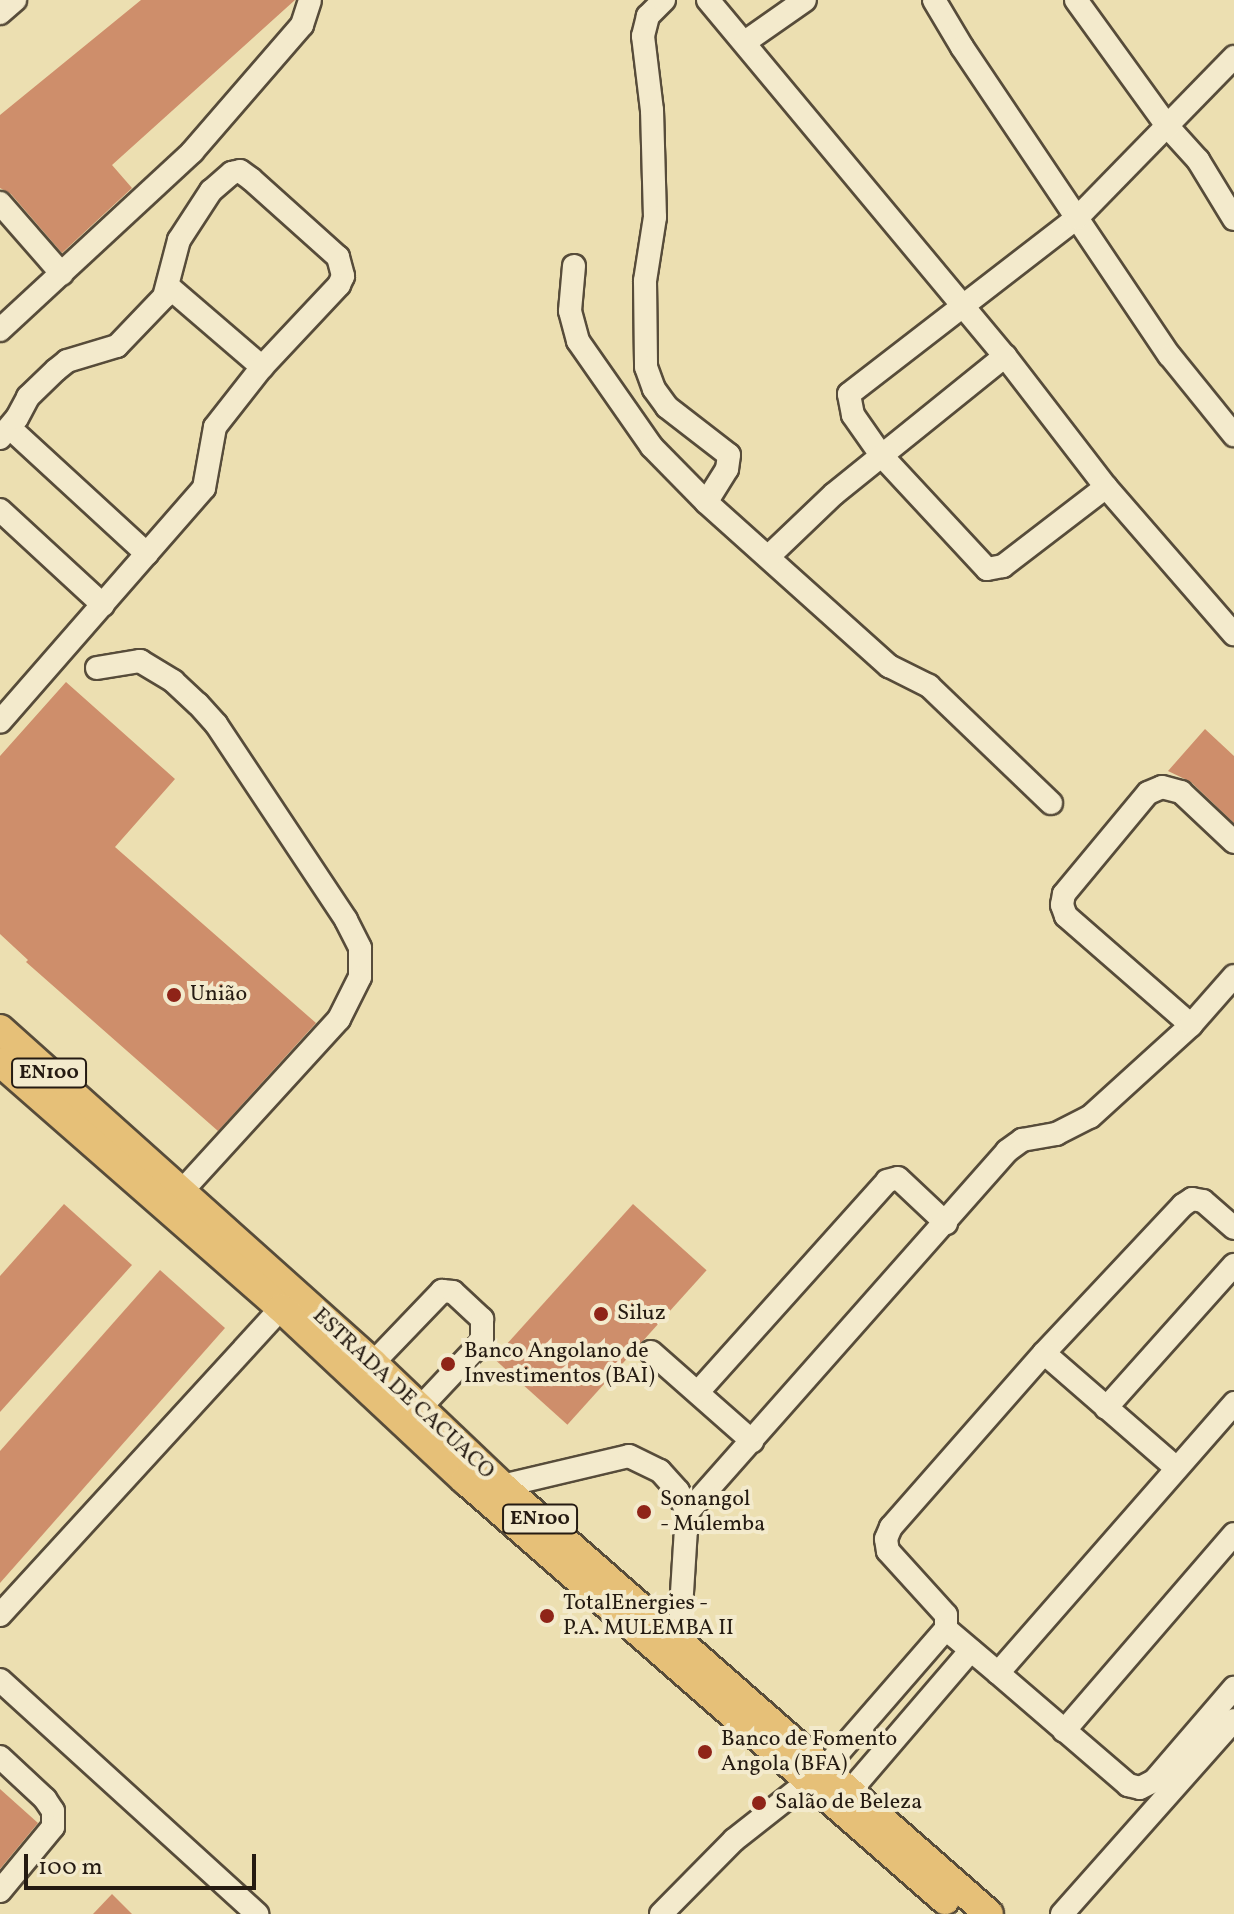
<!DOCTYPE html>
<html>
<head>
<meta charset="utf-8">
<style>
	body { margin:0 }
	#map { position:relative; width:1234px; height:1914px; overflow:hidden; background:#ecdfb1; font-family:Vollkorn,serif }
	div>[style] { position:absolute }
	.building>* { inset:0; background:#ce8e6b; transform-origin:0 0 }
	.roads { filter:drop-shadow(2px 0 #574c3a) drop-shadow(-2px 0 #574c3a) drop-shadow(0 2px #574c3a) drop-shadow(0 -2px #574c3a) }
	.minor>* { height:22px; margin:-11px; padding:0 11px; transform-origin:11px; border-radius:11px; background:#f3eacc }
	.major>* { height:28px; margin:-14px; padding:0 14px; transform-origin:14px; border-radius:14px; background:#e6c078 }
	.dots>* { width:22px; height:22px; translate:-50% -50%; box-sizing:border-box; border:4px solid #f3eacc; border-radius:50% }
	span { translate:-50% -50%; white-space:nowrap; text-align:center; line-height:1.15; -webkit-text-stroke:8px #f3eacc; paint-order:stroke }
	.shield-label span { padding:2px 6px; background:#f3eacc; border:2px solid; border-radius:6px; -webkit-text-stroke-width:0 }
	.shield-label { font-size:20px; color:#251b12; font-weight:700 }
	.poi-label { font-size:22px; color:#251b12 }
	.left { translate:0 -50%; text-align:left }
	.street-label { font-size:22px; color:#251b12 }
	.scale { position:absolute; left:24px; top:1854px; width:232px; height:36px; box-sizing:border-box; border:4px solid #251b12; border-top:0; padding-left:10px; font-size:24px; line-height:28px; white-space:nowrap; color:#251b12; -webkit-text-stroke:6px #f3eacc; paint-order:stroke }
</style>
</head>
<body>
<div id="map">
	<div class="building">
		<div style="clip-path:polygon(141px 0,295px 0,112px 165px,132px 188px,62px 253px,11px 194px,0 188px,0 115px)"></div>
		<div style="clip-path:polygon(66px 682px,175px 779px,115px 847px,316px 1023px,218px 1131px,26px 962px,28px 960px,0 934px,0 756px)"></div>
		<div style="clip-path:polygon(1205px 729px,1234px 756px,1234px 823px,1191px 782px,1168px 771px)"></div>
		<div style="clip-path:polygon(64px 1204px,132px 1265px,0 1412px,0 1276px)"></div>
		<div style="left:633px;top:1204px;width:99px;height:208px;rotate:42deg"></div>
		<div style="clip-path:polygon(160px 1270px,225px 1328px,0 1583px,0 1451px)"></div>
		<div style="clip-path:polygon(0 1789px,38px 1823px,0 1869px)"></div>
		<div style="clip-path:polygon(112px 1894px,132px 1914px,93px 1914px)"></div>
	</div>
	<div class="roads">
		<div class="minor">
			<div style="left:664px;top:0;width:23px;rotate:135deg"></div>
			<div style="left:648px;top:16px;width:21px;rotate:104deg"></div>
			<div style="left:643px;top:36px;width:75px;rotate:83.1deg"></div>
			<div style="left:652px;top:110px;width:107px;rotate:88.4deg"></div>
			<div style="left:655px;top:217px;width:65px;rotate:98.9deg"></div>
			<div style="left:645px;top:281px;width:86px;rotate:89.3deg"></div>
			<div style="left:646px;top:367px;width:23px;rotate:70deg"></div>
			<div style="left:654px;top:389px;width:22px;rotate:54deg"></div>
			<div style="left:667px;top:407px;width:78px;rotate:37.7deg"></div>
			<div style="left:729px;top:455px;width:14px;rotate:98deg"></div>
			<div style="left:727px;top:469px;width:39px;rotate:122deg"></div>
			<div style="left:708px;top:0;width:464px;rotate:50.2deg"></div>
			<div style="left:1005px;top:356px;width:165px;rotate:52.4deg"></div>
			<div style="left:1106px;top:487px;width:195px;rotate:49deg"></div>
			<div style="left:934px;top:0;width:55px;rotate:59.2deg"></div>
			<div style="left:962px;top:47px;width:372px;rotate:56.1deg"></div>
			<div style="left:1170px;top:356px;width:102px;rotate:51deg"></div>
			<div style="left:1076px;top:0;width:157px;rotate:54.1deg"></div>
			<div style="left:1168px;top:127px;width:45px;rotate:47.7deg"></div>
			<div style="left:1198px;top:160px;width:69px;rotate:58.6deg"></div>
			<div style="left:0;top:13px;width:20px;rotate:-41deg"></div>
			<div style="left:745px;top:42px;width:73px;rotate:-35deg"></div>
			<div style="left:0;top:203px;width:94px;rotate:48.9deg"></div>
			<div style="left:574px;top:266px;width:45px;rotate:95.1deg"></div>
			<div style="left:570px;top:311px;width:31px;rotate:75deg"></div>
			<div style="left:578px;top:341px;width:129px;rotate:55.1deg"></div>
			<div style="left:652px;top:447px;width:77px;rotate:45.5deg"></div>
			<div style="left:706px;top:502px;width:246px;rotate:41.9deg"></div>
			<div style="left:889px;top:666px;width:45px;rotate:26.6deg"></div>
			<div style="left:929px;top:686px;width:169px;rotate:43.8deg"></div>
			<div style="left:169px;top:287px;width:123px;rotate:40.7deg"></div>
			<div style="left:0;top:330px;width:262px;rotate:-42.8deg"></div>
			<div style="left:192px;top:152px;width:168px;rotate:-49.1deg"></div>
			<div style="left:302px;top:25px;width:26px;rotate:-72deg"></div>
			<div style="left:10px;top:428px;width:186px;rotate:42.6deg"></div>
			<div style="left:0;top:438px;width:26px;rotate:-50deg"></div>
			<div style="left:17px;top:418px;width:24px;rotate:-62deg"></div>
			<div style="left:28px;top:397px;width:39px;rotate:-44deg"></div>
			<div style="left:56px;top:370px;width:14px;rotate:-39deg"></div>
			<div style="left:67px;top:361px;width:52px;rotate:-16.7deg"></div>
			<div style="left:117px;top:346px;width:68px;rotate:-46.2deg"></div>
			<div style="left:164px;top:297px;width:59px;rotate:-75.3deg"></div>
			<div style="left:179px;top:240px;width:59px;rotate:-56.9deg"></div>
			<div style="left:211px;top:191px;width:28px;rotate:-41deg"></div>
			<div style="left:232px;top:173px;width:8px;rotate:-14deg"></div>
			<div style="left:240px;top:171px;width:14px;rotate:36deg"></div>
			<div style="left:251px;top:179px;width:117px;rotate:41.9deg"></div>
			<div style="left:338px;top:257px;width:20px;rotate:75deg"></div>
			<div style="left:343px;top:276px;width:10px;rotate:114deg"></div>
			<div style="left:339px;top:285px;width:112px;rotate:133.2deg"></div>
			<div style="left:262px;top:367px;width:76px;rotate:128.1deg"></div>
			<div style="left:215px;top:427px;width:62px;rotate:100.2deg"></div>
			<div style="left:204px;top:488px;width:310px;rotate:131.1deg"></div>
			<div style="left:1106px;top:487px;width:130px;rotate:142.5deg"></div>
			<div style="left:1003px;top:566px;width:16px;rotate:169deg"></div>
			<div style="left:987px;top:569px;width:156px;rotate:-132.9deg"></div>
			<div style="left:881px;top:455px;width:49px;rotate:-125deg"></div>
			<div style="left:853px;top:415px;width:21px;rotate:-101deg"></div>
			<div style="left:849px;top:394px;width:288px;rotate:-37.7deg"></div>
			<div style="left:1077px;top:218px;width:225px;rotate:-45.7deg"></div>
			<div style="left:0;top:510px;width:140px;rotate:42.7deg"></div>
			<div style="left:768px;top:557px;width:91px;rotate:-43.7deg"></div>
			<div style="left:834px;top:494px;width:220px;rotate:-38.9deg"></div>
			<div style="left:97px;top:668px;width:44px;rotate:-9.2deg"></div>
			<div style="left:140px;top:661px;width:39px;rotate:31deg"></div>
			<div style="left:173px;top:681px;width:34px;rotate:43deg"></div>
			<div style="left:198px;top:704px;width:27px;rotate:48deg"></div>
			<div style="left:216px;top:724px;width:235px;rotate:56.4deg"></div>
			<div style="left:346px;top:920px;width:31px;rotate:63deg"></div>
			<div style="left:360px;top:948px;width:29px;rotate:90deg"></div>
			<div style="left:360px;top:977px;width:47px;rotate:116.6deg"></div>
			<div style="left:339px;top:1019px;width:236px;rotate:132.4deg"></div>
			<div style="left:1191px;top:1025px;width:166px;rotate:-138.9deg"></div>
			<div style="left:1066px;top:916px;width:12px;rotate:-110deg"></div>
			<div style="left:1062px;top:905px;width:11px;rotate:-80deg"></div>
			<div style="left:1064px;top:894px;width:131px;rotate:-50.3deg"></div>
			<div style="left:1148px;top:793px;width:15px;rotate:-23deg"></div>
			<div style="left:1162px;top:787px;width:20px;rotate:15deg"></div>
			<div style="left:1181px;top:792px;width:73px;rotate:43.3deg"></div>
			<div style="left:1234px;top:1228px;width:41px;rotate:-138.9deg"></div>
			<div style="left:1203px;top:1201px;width:11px;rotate:-170deg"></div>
			<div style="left:1192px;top:1199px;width:11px;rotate:146deg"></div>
			<div style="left:1183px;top:1205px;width:203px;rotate:133.2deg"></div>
			<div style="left:1044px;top:1353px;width:232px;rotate:131.3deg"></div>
			<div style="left:891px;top:1527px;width:13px;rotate:113deg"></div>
			<div style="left:886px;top:1539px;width:12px;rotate:81deg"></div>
			<div style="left:888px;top:1551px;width:86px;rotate:47.8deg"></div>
			<div style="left:946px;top:1615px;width:14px;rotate:90deg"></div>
			<div style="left:946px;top:1629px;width:68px;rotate:40.2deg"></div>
			<div style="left:998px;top:1673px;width:359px;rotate:-48.8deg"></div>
			<div style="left:651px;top:1352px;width:135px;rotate:41.4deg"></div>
			<div style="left:1044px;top:1353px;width:174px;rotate:41deg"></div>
			<div style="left:373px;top:1363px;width:100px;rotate:-46.2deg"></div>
			<div style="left:442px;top:1291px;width:11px;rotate:5deg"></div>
			<div style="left:453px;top:1292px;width:40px;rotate:43deg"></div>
			<div style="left:482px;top:1319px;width:23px;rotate:90deg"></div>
			<div style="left:482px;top:1342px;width:91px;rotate:133.2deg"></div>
			<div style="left:698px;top:1392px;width:283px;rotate:-48.1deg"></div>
			<div style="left:887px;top:1181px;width:11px;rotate:-15deg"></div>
			<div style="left:898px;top:1178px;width:66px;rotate:43.2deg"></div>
			<div style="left:1106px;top:1408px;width:192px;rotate:-48.2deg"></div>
			<div style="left:502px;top:1486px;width:130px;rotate:-13.3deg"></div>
			<div style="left:629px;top:1456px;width:34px;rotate:26deg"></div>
			<div style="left:660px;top:1471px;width:27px;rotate:48deg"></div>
			<div style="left:678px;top:1491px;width:24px;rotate:68deg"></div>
			<div style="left:687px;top:1513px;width:127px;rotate:93.6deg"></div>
			<div style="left:687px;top:1513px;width:483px;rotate:-48.5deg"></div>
			<div style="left:1007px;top:1151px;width:19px;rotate:-36deg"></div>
			<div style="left:1022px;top:1140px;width:35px;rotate:-10deg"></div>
			<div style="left:1056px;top:1134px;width:38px;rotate:-27deg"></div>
			<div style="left:1090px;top:1117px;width:137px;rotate:-42.3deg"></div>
			<div style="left:1191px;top:1025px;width:65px;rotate:-48.7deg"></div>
			<div style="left:0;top:1615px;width:416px;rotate:-47.5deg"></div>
			<div style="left:998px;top:1673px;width:172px;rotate:40.7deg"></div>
			<div style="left:1128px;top:1785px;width:12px;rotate:14deg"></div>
			<div style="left:1140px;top:1788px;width:16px;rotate:-27deg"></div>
			<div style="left:1154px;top:1781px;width:123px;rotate:-49.3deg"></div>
			<div style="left:0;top:1680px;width:348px;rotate:42.3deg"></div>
			<div style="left:1064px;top:1731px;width:260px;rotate:-49.2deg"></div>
			<div style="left:0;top:1757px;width:62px;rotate:43deg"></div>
			<div style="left:45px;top:1799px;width:14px;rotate:56deg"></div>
			<div style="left:53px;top:1811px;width:16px;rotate:90deg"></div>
			<div style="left:53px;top:1827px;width:83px;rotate:129.6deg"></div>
			<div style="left:825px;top:1768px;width:184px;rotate:-49deg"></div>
			<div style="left:851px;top:1790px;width:184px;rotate:-49.4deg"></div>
			<div style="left:661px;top:1914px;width:104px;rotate:-45.4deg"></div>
			<div style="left:734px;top:1840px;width:95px;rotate:-38.2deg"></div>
			<div style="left:1062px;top:1914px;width:259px;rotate:-48.4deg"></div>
		</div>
		<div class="major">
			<div style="left:0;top:1029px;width:501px;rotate:41.84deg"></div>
			<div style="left:373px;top:1363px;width:178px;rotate:43.6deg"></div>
			<div style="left:502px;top:1486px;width:648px;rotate:41.31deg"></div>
			<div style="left:0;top:1062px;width:373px;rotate:41.2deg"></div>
			<div style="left:281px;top:1308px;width:252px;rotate:43.1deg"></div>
			<div style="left:465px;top:1480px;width:638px;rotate:41.19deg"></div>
		</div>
	</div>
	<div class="dots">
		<div style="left:174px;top:995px;background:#8f2418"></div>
		<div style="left:601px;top:1314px;background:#8f2418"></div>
		<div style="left:448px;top:1364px;background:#8f2418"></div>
		<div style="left:644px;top:1512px;background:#8f2418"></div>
		<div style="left:547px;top:1616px;background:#8f2418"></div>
		<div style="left:705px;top:1752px;background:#8f2418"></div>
		<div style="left:759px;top:1803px;background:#8f2418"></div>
	</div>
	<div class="shield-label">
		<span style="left:49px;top:1073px">EN100</span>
		<span style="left:540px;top:1519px">EN100</span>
	</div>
	<div class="poi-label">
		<span class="left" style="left:190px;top:995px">União</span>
		<span class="left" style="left:617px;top:1314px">Siluz</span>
		<span class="left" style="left:464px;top:1364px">Banco Angolano de<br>Investimentos (BAI)</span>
		<span class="left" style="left:660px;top:1512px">Sonangol<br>- Mulemba</span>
		<span class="left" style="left:563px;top:1616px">TotalEnergies -<br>P.A. MULEMBA II</span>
		<span class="left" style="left:721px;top:1752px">Banco de Fomento<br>Angola (BFA)</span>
		<span class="left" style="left:775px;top:1803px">Salão de Beleza</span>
	</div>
	<div class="street-label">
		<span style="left:403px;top:1394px;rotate:43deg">ESTRADA DE CACUACO</span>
	</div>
	<div class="scale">100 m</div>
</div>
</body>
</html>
